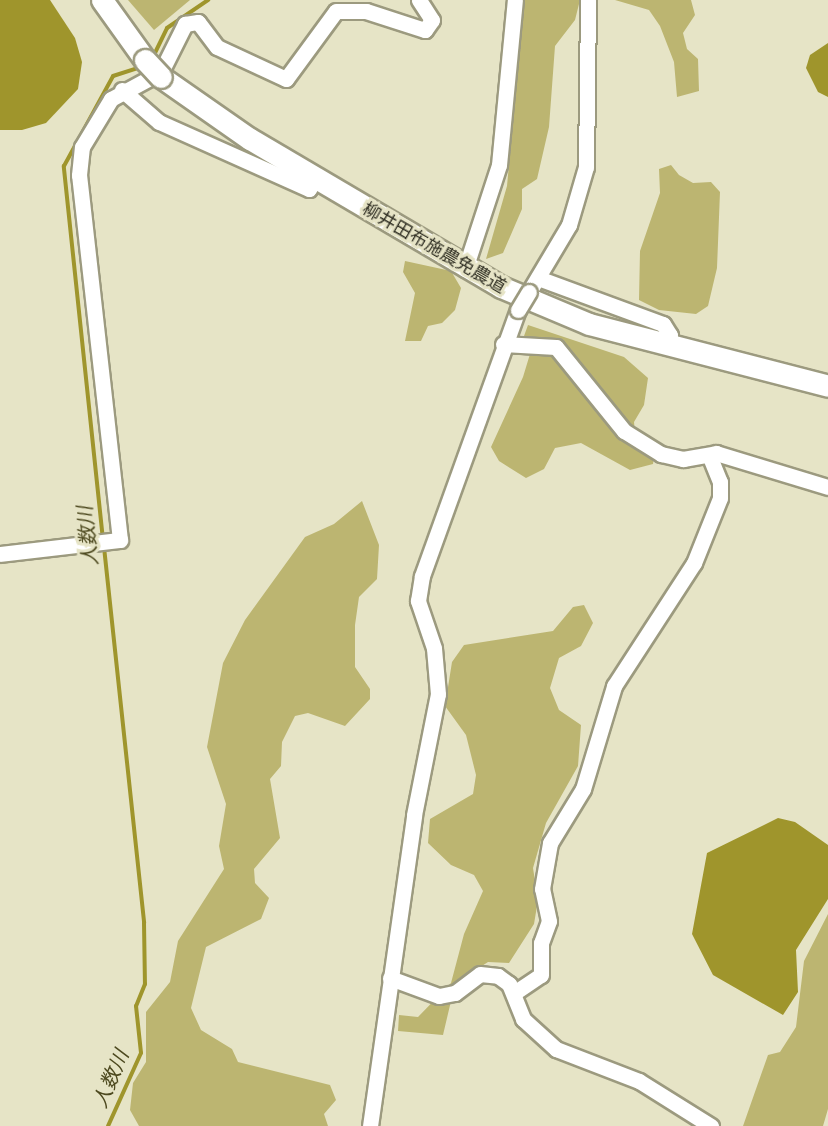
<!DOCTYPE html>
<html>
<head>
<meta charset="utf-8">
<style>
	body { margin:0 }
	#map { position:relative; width:828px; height:1126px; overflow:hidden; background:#e6e4c6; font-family:Rubik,"Noto Sans JP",sans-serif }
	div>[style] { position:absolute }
	.green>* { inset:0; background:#bcb571 }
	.water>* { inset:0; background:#9f952c }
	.stream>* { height:4px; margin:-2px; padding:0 2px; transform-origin:2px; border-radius:2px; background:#9f952c }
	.roads { filter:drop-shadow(2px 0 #9c9a7f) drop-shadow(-2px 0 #9c9a7f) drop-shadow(0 2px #9c9a7f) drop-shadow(0 -2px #9c9a7f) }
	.street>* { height:15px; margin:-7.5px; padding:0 7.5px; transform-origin:7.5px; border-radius:7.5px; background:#fff }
	.secondary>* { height:21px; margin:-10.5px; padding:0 10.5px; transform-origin:10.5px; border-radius:10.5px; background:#fff }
	.bridges { filter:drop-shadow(2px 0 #9c9a7f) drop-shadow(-2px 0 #9c9a7f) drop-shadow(0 2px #9c9a7f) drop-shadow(0 -2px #9c9a7f) }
	.street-bridge>* { height:15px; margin:-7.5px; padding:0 7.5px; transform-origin:7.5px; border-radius:7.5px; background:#fff }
	.secondary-bridge>* { height:21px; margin:-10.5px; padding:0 10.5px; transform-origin:10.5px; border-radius:10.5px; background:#fff }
	span { translate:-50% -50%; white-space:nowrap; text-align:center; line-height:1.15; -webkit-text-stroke:6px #e6e4c6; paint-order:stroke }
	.street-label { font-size:18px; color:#313024 }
	.water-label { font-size:20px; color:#4d491f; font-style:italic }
</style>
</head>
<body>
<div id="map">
	<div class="green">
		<div style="clip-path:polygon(128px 0,190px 0,154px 30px)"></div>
		<div style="clip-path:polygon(524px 0,580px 0,575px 20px,555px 46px,549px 127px,537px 179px,522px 189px,522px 209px,503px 253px,486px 259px,507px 186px)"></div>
		<div style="clip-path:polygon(615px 0,691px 0,695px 15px,683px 33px,687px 49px,698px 59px,699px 91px,677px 97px,674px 62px,660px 26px,649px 10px)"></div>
		<div style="clip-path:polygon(671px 165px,679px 175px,693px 183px,711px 182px,720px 192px,717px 268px,708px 306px,696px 314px,659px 310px,639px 300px,640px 251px,660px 193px,659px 169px)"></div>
		<div style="clip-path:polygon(405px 261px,451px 271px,461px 288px,455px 310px,442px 323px,428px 326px,421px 341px,405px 341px,415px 293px,403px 272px)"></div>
		<div style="clip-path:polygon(528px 325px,624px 357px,648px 378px,644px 405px,634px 422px,636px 443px,654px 457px,653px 464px,630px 470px,581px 443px,555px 448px,544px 469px,526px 478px,499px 461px,491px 447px,523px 377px,530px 354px,524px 336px)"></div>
		<div style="clip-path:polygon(362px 501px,379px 545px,377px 579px,359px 597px,355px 625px,355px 667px,370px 689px,370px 699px,345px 726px,308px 713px,295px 716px,282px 742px,281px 766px,270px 779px,280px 838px,254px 869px,255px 883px,269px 898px,261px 919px,206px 947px,191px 1008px,201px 1030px,232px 1049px,238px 1062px,330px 1085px,336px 1100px,324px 1114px,328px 1126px,139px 1126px,130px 1110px,133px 1083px,146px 1062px,146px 1012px,170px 982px,178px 941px,224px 869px,219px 846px,226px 804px,207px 747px,223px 663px,245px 620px,305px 537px,334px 524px)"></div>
		<div style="clip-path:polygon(584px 605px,593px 623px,581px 646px,559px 658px,550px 688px,559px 710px,581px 725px,578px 766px,546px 823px,533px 868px,538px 900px,534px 924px,509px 963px,488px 962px,468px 975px,451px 1001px,443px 1035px,398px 1031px,399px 1015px,418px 1017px,451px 983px,464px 934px,483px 891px,474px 875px,451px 865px,428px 843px,430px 819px,473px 794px,476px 775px,466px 735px,445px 706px,452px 662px,464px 645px,553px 631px,573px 607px)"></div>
		<div style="clip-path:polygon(828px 914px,828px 1109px,823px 1126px,743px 1126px,768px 1055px,780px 1052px,796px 1027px,804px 961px)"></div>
	</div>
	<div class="water">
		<div style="clip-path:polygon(0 0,50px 0,75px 38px,82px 62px,78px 89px,46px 123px,22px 130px,0 130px)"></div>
		<div style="clip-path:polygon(828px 43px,828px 97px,818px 92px,806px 68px,810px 55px)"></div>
		<div style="clip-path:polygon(778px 818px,795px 822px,828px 845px,828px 899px,796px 950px,798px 992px,783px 1015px,713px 975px,692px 934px,707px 853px)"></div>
	</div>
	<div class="stream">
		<div style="left:152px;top:59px;width:34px;rotate:-64deg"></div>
		<div style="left:167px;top:28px;width:50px;rotate:-34.3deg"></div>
		<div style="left:103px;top:540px;width:376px;rotate:-96deg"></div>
		<div style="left:64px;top:166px;width:102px;rotate:-61.4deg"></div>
		<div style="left:113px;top:76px;width:29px;rotate:-18deg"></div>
		<div style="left:104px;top:547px;width:378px;rotate:83.9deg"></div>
		<div style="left:144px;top:923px;width:61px;rotate:89.1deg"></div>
		<div style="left:145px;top:984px;width:24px;rotate:112deg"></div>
		<div style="left:136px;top:1006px;width:47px;rotate:83.9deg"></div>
		<div style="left:141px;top:1053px;width:80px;rotate:114.3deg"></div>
	</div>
	<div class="roads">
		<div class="street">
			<div style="left:122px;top:90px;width:49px;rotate:40.9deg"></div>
			<div style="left:159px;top:122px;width:164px;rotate:24.1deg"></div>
			<div style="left:309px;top:189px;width:13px;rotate:-61deg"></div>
			<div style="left:465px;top:269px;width:109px;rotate:-71.9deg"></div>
			<div style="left:499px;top:165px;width:166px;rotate:-84.5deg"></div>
			<div style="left:538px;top:278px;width:133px;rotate:20.2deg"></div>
			<div style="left:663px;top:324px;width:13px;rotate:58deg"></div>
			<div style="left:670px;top:335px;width:11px;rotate:100deg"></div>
			<div style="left:529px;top:292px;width:78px;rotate:-59.2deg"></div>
			<div style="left:569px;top:225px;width:60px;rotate:-73.7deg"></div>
			<div style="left:586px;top:167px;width:167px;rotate:-89.3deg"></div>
			<div style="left:503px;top:344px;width:53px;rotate:3.2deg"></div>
			<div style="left:556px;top:347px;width:108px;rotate:51deg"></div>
			<div style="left:624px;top:431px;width:44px;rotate:31.9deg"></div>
			<div style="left:661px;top:454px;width:23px;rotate:13deg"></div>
			<div style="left:683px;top:459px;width:34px;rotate:-10deg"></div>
			<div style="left:716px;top:453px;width:117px;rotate:16.9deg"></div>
			<div style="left:0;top:554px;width:121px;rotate:-6.7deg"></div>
			<div style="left:120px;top:540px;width:367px;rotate:-96.4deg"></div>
			<div style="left:79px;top:175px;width:28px;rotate:-84deg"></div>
			<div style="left:82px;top:147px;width:56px;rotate:-58.9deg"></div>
			<div style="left:111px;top:99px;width:57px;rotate:-28.4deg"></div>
			<div style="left:161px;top:72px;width:54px;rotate:-63.4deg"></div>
			<div style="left:185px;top:24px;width:13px;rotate:-9deg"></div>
			<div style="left:198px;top:22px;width:31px;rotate:53deg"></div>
			<div style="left:217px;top:47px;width:76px;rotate:24.9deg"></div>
			<div style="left:286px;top:79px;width:84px;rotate:-53.7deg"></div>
			<div style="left:336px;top:11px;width:30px"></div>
			<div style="left:366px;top:11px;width:62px;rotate:17.9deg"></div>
			<div style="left:425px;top:30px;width:12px;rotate:-55deg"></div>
			<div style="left:432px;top:20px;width:24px;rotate:-123deg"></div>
			<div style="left:390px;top:978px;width:52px;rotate:20.2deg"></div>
			<div style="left:439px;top:996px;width:16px;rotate:-11deg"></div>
			<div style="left:455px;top:993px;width:31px;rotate:-37deg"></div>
			<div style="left:480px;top:974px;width:18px;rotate:6deg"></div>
			<div style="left:498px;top:976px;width:14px;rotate:36deg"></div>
			<div style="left:509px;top:984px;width:38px;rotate:68deg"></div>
			<div style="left:523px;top:1019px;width:45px;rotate:42.3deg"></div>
			<div style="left:556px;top:1049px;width:89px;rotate:21.1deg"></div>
			<div style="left:639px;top:1081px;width:85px;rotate:32deg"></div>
			<div style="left:514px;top:993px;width:32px;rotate:-34deg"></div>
			<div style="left:541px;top:975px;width:32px;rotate:-90deg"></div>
			<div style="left:541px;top:943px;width:23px;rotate:-70deg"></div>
			<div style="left:549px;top:921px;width:33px;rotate:-102deg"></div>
			<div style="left:542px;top:889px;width:47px;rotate:-80.1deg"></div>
			<div style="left:550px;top:843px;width:63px;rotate:-58.6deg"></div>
			<div style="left:583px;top:789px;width:108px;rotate:-73.2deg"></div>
			<div style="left:614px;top:686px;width:147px;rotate:-57deg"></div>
			<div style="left:694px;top:563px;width:70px;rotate:-68.2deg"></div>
			<div style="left:720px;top:498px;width:16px;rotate:-90deg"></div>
			<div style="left:720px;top:482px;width:27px;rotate:-112deg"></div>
			<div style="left:370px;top:1126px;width:314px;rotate:-81.9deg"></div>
			<div style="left:414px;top:815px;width:123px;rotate:-78.8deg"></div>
			<div style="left:438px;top:694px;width:46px;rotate:-95deg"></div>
			<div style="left:434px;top:648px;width:50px;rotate:-108.8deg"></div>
			<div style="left:418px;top:601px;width:25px;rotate:-81deg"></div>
			<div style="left:422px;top:576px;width:283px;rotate:-70.2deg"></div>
		</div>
		<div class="secondary">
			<div style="left:102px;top:0;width:74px;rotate:54.4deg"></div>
			<div style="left:161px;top:77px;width:108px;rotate:34.9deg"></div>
			<div style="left:250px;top:139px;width:291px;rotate:30.5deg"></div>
			<div style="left:501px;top:287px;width:95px;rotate:22.8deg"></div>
			<div style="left:589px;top:324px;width:247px;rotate:14.5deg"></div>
		</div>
	</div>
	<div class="bridges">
		<div class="street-bridge">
			<div style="left:518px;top:310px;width:21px;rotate:-59deg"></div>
		</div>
		<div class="secondary-bridge">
			<div style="left:145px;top:60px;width:23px;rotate:47deg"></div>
		</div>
	</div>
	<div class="street-label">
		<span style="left:434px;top:248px;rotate:30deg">柳井田布施農免農道</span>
	</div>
	<div class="water-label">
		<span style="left:88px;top:536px;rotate:-96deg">人数川</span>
		<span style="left:111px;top:1079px;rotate:-67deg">人数川</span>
	</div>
</div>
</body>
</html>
